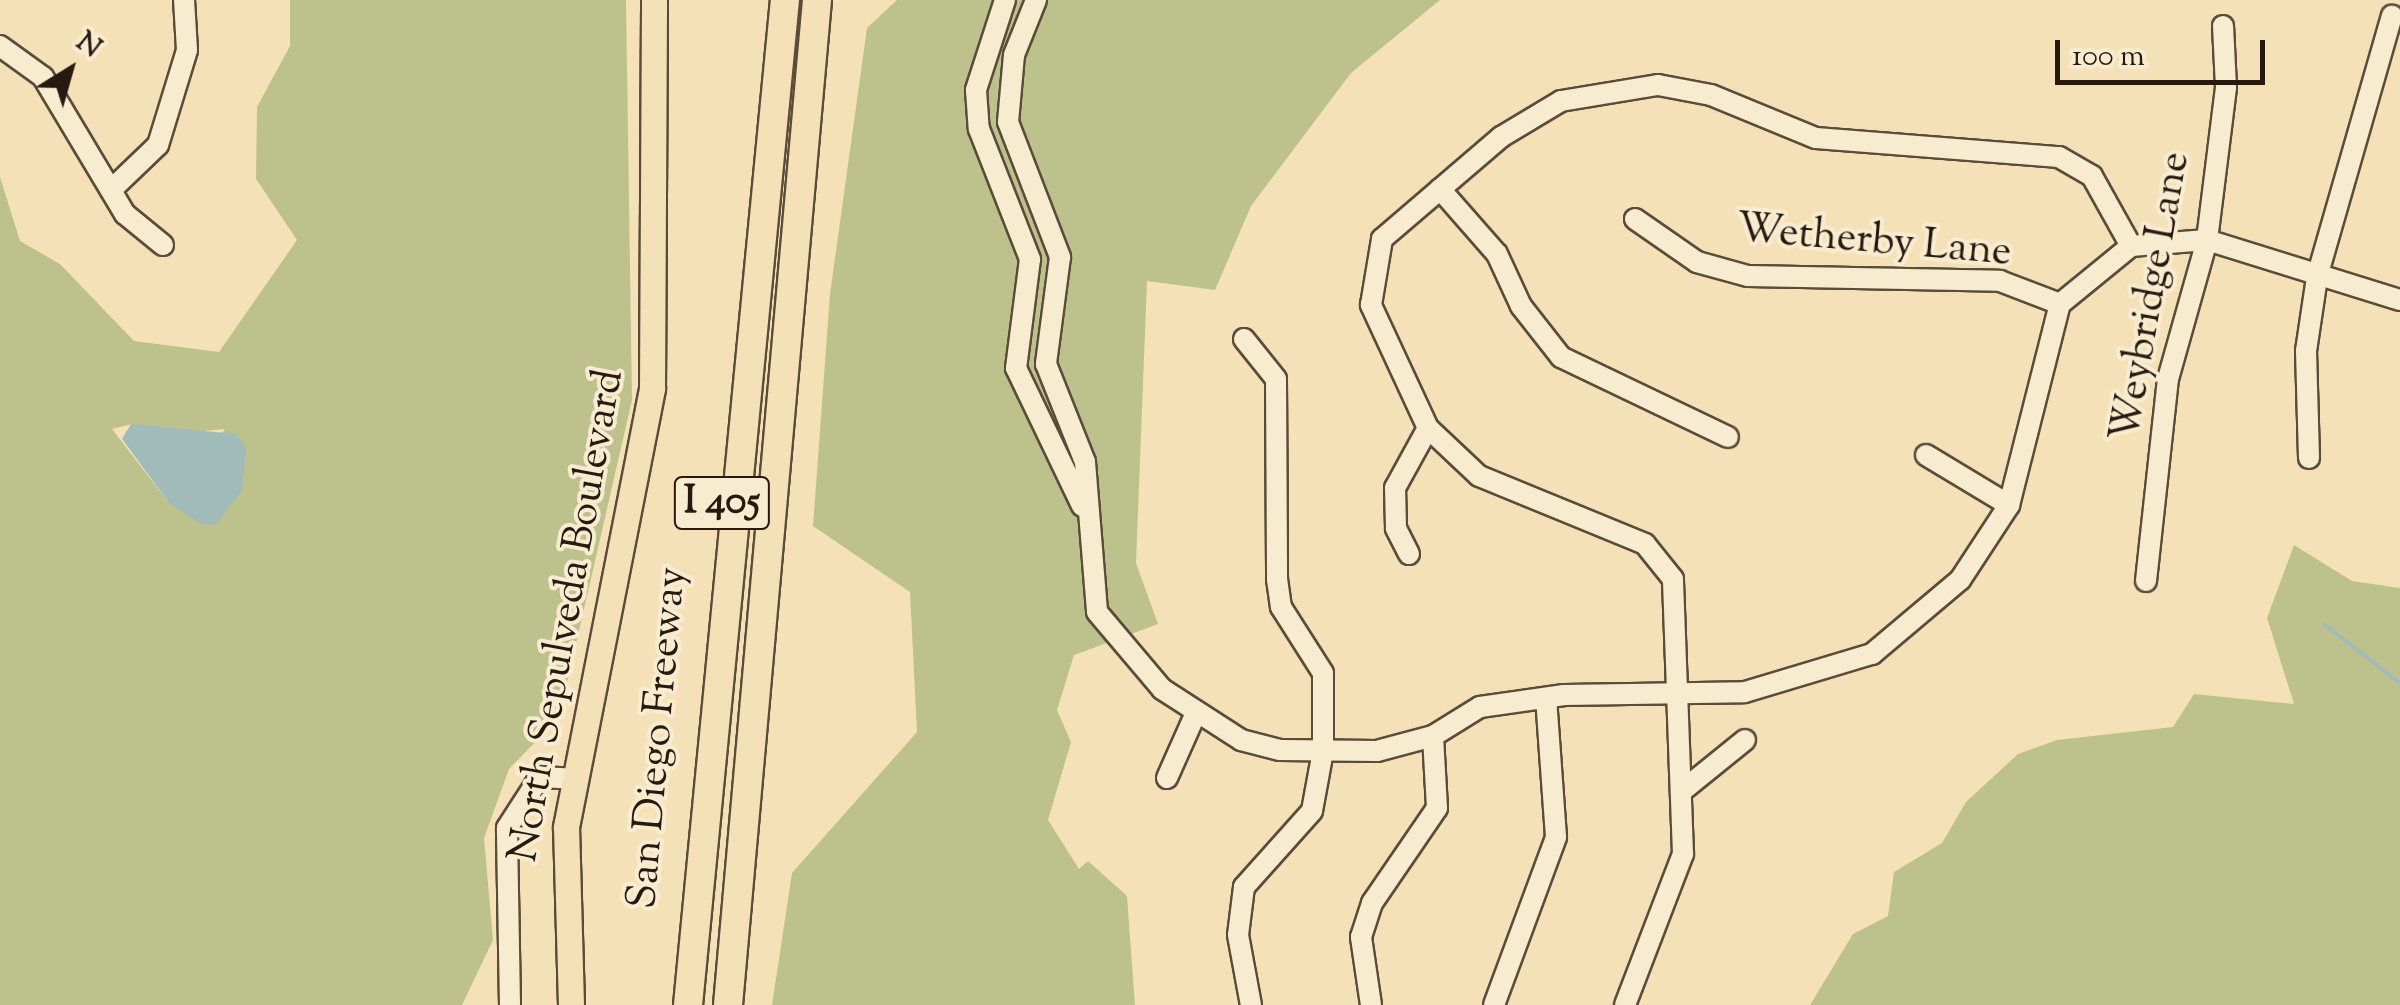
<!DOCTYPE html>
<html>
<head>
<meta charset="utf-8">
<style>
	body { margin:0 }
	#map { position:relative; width:2400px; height:1005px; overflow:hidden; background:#f5e1b7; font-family:"Sorts Mill Goudy",serif }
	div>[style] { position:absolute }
	.green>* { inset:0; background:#bdc28d }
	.water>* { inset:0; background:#a0bbb9 }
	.stream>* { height:4px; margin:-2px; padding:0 2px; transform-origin:2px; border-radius:2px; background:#a0bbb9 }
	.roads { filter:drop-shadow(2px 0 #5a4c3a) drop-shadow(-2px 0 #5a4c3a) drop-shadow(0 2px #5a4c3a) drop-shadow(0 -2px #5a4c3a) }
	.minor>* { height:20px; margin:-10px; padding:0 10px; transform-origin:10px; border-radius:10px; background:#f8ecd0 }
	.major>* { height:25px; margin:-12.5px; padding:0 12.5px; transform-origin:12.5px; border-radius:12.5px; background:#f5e1b7 }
	.highway>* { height:28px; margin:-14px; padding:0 14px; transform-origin:14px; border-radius:14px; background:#f5e1b7 }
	span { translate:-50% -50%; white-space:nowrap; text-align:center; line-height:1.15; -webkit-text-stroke:8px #f8ecd0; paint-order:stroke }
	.shield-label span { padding:2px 8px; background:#f8ecd0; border:2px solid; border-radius:8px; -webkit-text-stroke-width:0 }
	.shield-label { font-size:40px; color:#261a10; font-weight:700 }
	.street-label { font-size:42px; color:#261a10 }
	.north { position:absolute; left:20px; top:20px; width:100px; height:100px; -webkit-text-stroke:8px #f8ecd0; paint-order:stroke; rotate:37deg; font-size:28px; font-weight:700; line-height:40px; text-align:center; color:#261a10 }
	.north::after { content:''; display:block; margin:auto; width:35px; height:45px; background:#261a10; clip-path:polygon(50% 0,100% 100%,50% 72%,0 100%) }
	.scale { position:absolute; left:2055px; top:40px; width:210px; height:45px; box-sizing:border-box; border:5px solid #261a10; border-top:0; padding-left:12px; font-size:30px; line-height:35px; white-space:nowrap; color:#261a10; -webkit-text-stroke:8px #f8ecd0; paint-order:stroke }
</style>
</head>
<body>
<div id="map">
	<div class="green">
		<div style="clip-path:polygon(evenodd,290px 0,626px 0,632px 400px,559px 718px,509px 769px,484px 838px,493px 940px,462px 1005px,0 1005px,0 177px,20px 241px,60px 264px,134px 341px,219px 352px,297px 240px,256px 179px,257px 107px,290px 46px,290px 0,132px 424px,171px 434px,225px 429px,169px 503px,112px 429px,132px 424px)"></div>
		<div style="clip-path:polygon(897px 0,1440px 0,1351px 73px,1251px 206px,1215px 290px,1147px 281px,1136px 563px,1158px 624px,1074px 655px,1057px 710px,1071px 742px,1048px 820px,1079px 869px,1088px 861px,1127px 896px,1135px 1005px,772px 1005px,792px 873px,917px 732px,910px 592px,813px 526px,830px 294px,867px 28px)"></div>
		<div style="clip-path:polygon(2294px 545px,2352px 581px,2400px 588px,2400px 1005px,1810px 1005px,1853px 934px,1888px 916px,1894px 872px,1942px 843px,1966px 802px,2018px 754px,2057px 740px,2173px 727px,2194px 694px,2294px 704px,2267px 618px)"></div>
	</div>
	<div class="water">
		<div style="clip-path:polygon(131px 424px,236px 434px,246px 448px,242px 491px,216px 524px,202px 525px,169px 503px,122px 439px)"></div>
	</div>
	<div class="stream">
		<div style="left:2325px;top:625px;width:95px;rotate:37.7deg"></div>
	</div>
	<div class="roads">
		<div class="minor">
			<div style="left:1005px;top:0;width:95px;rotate:107.9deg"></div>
			<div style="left:976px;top:90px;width:39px;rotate:86deg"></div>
			<div style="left:979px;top:129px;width:140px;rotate:68.6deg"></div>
			<div style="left:1030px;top:259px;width:110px;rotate:97.3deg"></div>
			<div style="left:1016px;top:368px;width:153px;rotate:64.4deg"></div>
			<div style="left:1036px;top:0;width:59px;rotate:111.8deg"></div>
			<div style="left:1014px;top:55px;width:67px;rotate:95.1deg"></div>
			<div style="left:1008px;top:122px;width:145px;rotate:68.9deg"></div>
			<div style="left:1060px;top:257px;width:108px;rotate:97.5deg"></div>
			<div style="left:1046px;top:364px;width:105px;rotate:68.3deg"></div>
			<div style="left:1085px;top:462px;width:150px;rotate:85.4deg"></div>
			<div style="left:1097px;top:612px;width:101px;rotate:49.8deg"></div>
			<div style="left:1162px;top:689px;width:94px;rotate:32.8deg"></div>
			<div style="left:1241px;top:740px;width:40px;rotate:14.4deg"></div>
			<div style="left:1280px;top:750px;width:97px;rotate:0.6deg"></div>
			<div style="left:1377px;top:751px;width:58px;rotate:-15deg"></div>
			<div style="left:1433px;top:736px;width:55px;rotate:-31.7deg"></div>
			<div style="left:1480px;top:707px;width:85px;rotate:-8.1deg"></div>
			<div style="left:1564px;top:695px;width:181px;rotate:-0.9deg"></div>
			<div style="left:1745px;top:692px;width:133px;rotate:-16.7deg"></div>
			<div style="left:1872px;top:654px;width:115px;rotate:-40.1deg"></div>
			<div style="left:1960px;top:580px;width:90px;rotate:-56.8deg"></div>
			<div style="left:2009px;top:505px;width:207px;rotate:-75.8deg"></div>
			<div style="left:2060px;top:304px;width:92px;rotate:-39.2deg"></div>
			<div style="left:2131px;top:246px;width:76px;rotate:-4.5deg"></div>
			<div style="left:2207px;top:240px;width:202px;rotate:17.3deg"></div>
			<div style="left:0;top:46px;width:53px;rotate:35.8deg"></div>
			<div style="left:43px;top:77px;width:160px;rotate:59.1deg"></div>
			<div style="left:125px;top:214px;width:49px;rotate:39.2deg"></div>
			<div style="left:1440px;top:189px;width:86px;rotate:48.8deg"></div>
			<div style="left:1497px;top:254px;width:57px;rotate:65.2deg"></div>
			<div style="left:1521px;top:306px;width:65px;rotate:51.9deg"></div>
			<div style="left:1561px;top:357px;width:185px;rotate:25.6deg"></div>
			<div style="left:111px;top:190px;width:65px;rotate:-43.8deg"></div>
			<div style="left:158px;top:145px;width:99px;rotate:-73deg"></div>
			<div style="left:187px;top:50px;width:50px;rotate:-93.4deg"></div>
			<div style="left:1635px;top:219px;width:75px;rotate:34.7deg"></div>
			<div style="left:1697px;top:262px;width:53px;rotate:15.4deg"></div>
			<div style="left:1748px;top:276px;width:252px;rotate:1.1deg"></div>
			<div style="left:2000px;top:281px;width:64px;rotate:21deg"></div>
			<div style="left:1244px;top:339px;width:51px;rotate:51.3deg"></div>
			<div style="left:1276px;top:379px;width:200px;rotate:89.7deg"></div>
			<div style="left:1277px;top:579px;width:28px;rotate:82deg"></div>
			<div style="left:1281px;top:607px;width:78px;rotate:57.5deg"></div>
			<div style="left:1323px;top:673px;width:78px;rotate:90deg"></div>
			<div style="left:1323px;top:751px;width:61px;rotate:100.4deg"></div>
			<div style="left:1312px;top:811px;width:102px;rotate:131.8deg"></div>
			<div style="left:1244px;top:887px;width:48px;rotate:97.1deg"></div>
			<div style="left:1238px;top:935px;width:71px;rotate:79.5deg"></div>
			<div style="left:1926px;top:455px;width:97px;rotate:31.1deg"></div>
			<div style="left:2309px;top:458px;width:107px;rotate:-91.6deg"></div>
			<div style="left:2306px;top:351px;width:75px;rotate:-81.5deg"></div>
			<div style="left:2317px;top:277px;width:272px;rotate:-74deg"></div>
			<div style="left:1409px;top:554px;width:29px;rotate:-117deg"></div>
			<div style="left:1396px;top:528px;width:40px;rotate:-91.4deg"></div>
			<div style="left:1395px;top:488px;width:68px;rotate:-61.2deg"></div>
			<div style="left:2146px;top:581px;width:203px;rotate:-83.8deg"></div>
			<div style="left:2168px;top:379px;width:144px;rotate:-74.3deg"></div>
			<div style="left:2207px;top:240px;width:154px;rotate:-82.9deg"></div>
			<div style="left:2226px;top:87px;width:61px;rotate:-92.8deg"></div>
			<div style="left:1167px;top:778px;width:71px;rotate:-66deg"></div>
			<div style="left:1682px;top:791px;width:81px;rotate:-39deg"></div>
			<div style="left:510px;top:1005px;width:177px;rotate:-91deg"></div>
			<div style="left:507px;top:828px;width:61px;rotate:-57.1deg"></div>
			<div style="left:540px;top:777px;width:34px;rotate:3deg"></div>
			<div style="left:1371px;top:1005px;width:69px;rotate:-98.4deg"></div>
			<div style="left:1361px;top:937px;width:36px;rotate:-72deg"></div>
			<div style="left:1372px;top:903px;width:115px;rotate:-55.6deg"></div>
			<div style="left:1437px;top:808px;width:72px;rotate:-93.2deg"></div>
			<div style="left:1494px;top:1005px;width:179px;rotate:-69.7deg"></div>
			<div style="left:1556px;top:837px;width:138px;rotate:-94.1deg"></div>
			<div style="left:1625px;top:1005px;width:162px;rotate:-69deg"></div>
			<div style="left:1683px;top:854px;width:275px;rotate:-92.1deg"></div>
			<div style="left:1673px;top:579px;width:45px;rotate:-128.7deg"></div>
			<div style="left:1645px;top:544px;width:179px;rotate:-157.7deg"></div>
			<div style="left:1479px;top:476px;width:70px;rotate:-136.7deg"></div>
			<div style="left:1428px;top:428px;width:136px;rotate:-114.9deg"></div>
			<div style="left:1371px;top:305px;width:67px;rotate:-80.5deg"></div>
			<div style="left:1382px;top:239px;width:157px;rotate:-40.6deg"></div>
			<div style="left:1501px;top:137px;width:70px;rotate:-31deg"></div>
			<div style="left:1561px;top:101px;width:98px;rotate:-9.4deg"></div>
			<div style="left:1658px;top:85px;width:54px;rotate:10.7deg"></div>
			<div style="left:1711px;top:95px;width:113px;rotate:22.3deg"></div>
			<div style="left:1816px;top:138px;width:244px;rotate:4.5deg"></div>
			<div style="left:2059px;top:157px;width:38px;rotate:30deg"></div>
			<div style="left:2092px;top:176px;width:80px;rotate:60.9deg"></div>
		</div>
		<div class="major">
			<div style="left:571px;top:1005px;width:178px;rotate:-91.6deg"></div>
			<div style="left:566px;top:827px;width:447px;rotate:-78.9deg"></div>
			<div style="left:652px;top:388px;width:388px;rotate:-89.7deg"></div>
		</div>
		<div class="highway">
			<div style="left:688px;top:1005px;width:1010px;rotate:-84.49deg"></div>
			<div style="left:728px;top:1005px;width:1009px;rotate:-84.94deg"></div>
		</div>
	</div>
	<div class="shield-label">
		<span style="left:722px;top:503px">I 405</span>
	</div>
	<div class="street-label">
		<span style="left:1874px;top:242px;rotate:5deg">Wetherby Lane</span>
		<span style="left:2152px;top:297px;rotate:-80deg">Weybridge Lane</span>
		<span style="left:568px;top:616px;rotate:-80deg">North Sepulveda Boulevard</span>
		<span style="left:659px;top:738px;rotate:-85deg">San Diego Freeway</span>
	</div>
	<div class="north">N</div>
	<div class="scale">100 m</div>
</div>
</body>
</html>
